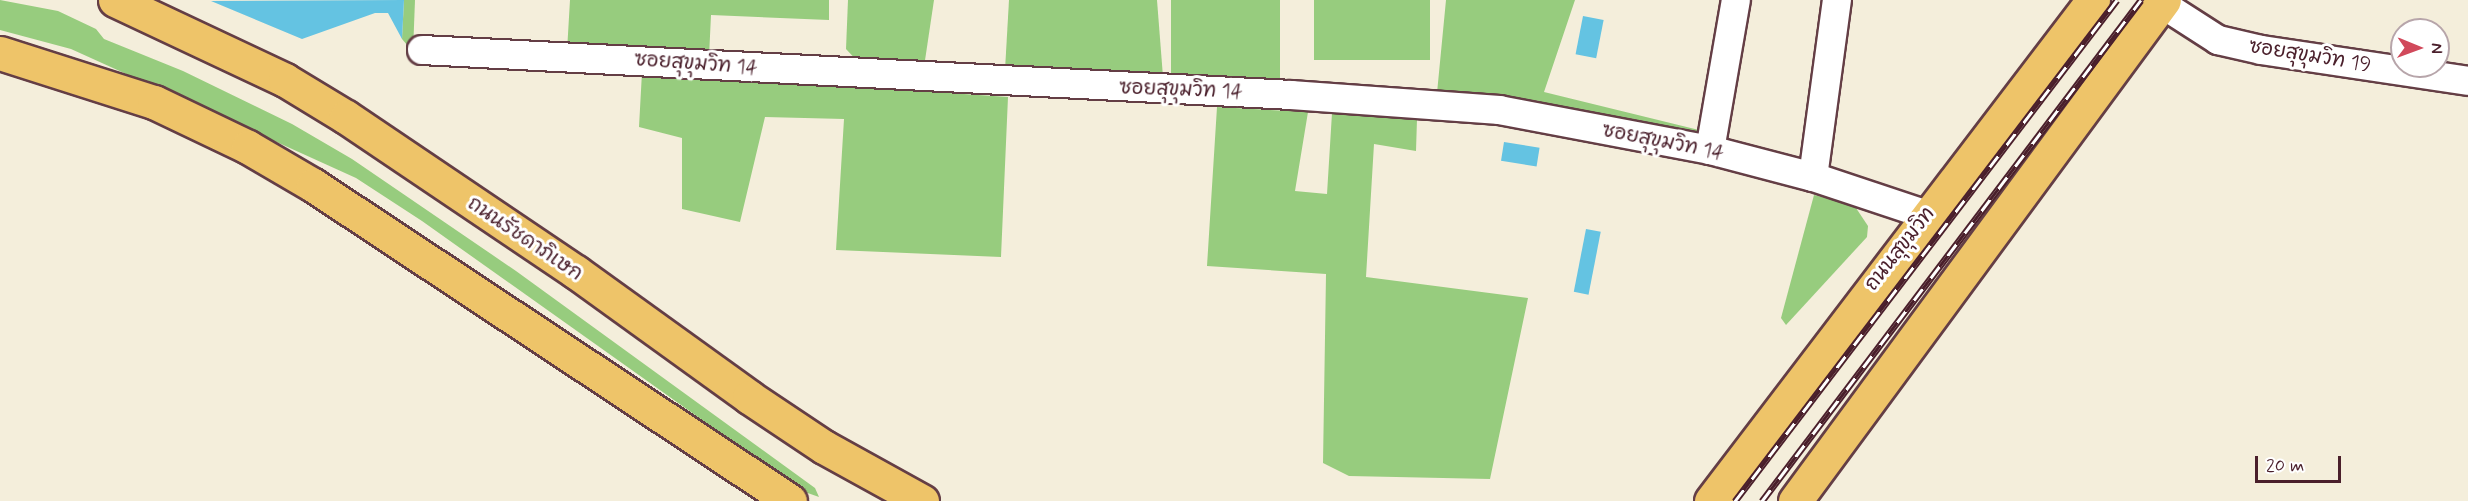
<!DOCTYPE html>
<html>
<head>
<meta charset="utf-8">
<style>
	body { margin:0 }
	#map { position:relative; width:2468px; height:501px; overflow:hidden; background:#f4eedb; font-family:Mynerve,"Playpen Sans Thai",sans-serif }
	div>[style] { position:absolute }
	.green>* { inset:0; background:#97cc7e; transform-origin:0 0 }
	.water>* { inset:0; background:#64c3e2; transform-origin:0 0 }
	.roads { filter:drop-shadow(2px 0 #643e45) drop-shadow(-2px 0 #643e45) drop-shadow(0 2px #643e45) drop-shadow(0 -2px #643e45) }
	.street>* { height:28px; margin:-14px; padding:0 14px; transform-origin:14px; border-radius:14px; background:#fff }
	.primary>* { height:33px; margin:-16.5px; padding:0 16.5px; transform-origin:16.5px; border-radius:16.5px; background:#eec469 }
	.rail>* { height:7px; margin-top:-3.5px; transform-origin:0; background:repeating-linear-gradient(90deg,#fff 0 14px,#4a1f2b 0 28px); box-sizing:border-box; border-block:2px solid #4a1f2b }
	span { translate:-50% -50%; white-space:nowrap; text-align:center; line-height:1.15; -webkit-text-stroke:6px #fff; paint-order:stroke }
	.street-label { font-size:20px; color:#4a1f2b }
	.north { position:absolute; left:2390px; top:18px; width:60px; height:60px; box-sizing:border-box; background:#fff; border:2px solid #b7a5aa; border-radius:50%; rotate:91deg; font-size:16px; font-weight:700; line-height:24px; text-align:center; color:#4a1f2b }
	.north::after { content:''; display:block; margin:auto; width:21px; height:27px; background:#d1495b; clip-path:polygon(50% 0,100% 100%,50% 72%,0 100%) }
	.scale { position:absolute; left:2255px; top:456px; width:86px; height:27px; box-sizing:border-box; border:3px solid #4a1f2b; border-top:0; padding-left:8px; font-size:18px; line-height:21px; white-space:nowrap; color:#4a1f2b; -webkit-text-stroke:4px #fff; paint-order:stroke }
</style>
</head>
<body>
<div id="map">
	<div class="green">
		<div style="clip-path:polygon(0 0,58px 11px,96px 29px,104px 39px,183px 71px,292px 124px,352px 159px,516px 271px,815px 488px,819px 497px,802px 491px,422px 221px,356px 178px,71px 49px,0 30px)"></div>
		<div style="clip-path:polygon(404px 0,415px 0,413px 52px,402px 39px)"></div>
		<div style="clip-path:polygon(570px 0,829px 0,829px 20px,711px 15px,709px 57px,567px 51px)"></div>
		<div style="clip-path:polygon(848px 0,934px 0,924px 67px,860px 64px,846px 49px)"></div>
		<div style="clip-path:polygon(1009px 0,1157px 0,1163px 77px,1005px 70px)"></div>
		<div style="left:1171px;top:0;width:109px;height:79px"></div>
		<div style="left:1314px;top:0;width:116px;height:60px"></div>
		<div style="clip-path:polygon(1446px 0,1575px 0,1544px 92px,1703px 131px,1701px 142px,1539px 105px,1540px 101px,1437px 93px)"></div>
		<div style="clip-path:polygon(642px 72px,1008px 97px,1001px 257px,836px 250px,844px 119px,765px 117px,740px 222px,682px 209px,682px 138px,639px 127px)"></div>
		<div style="clip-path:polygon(1217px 107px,1308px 112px,1295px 191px,1327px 194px,1332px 113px,1417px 119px,1416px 151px,1374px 144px,1366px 277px,1528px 298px,1490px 479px,1349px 476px,1323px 463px,1326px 274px,1207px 266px)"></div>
		<div style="clip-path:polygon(1814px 195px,1854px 205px,1868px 226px,1867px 237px,1786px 325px,1781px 318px)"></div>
	</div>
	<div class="water">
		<div style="clip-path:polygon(404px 0,402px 39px,388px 13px,375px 13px,302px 39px,211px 1px)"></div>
		<div style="left:1583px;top:16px;width:21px;height:39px;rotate:11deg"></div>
		<div style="left:1504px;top:142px;width:36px;height:19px;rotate:9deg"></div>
		<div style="left:1586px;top:229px;width:15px;height:64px;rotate:11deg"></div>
	</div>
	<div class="roads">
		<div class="street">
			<div style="left:2162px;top:4px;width:67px;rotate:32.7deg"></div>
			<div style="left:2218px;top:40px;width:44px;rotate:13.1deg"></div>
			<div style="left:2261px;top:50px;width:209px;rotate:8.5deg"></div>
			<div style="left:422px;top:50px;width:870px;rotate:2.96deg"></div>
			<div style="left:1291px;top:95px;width:209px;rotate:4.1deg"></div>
			<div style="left:1499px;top:110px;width:215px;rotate:10.7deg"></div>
			<div style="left:1710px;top:150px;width:106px;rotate:14.7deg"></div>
			<div style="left:1813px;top:177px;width:120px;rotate:18.4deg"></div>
			<div style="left:1710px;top:150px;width:152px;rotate:-80.2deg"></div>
			<div style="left:1813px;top:177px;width:179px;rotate:-82.3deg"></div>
		</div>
		<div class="primary">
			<div style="left:115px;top:0;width:188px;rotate:25.2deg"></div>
			<div style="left:285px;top:80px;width:71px;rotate:31.2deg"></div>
			<div style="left:346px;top:117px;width:277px;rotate:34deg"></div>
			<div style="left:576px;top:272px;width:213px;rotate:35.8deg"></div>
			<div style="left:749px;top:397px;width:90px;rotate:33.7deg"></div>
			<div style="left:824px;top:447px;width:112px;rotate:28.9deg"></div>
			<div style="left:0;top:53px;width:162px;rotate:17.7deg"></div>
			<div style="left:154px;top:102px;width:104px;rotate:25.6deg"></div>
			<div style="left:248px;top:147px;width:75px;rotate:30.3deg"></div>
			<div style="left:313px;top:185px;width:572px;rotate:33.52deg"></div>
			<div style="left:1711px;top:501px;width:630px;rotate:-52.68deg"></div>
			<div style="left:1795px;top:501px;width:622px;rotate:-53.63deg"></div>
		</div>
	</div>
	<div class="rail">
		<div style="left:1735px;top:501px;width:630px;rotate:-52.68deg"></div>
		<div style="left:1762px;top:501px;width:628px;rotate:-52.89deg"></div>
	</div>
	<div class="street-label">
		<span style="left:2310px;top:56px;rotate:9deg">ซอยสุขุมวิท 19</span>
		<span style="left:696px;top:64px;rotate:4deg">ซอยสุขุมวิท 14</span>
		<span style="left:1181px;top:90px;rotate:2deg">ซอยสุขุมวิท 14</span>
		<span style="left:1663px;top:142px;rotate:11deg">ซอยสุขุมวิท 14</span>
		<span style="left:525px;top:239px;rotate:34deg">ถนนรัชดาภิเษก</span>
		<span style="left:1900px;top:249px;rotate:-52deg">ถนนสุขุมวิท</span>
	</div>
	<div class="north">N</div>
	<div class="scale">20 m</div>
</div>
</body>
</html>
